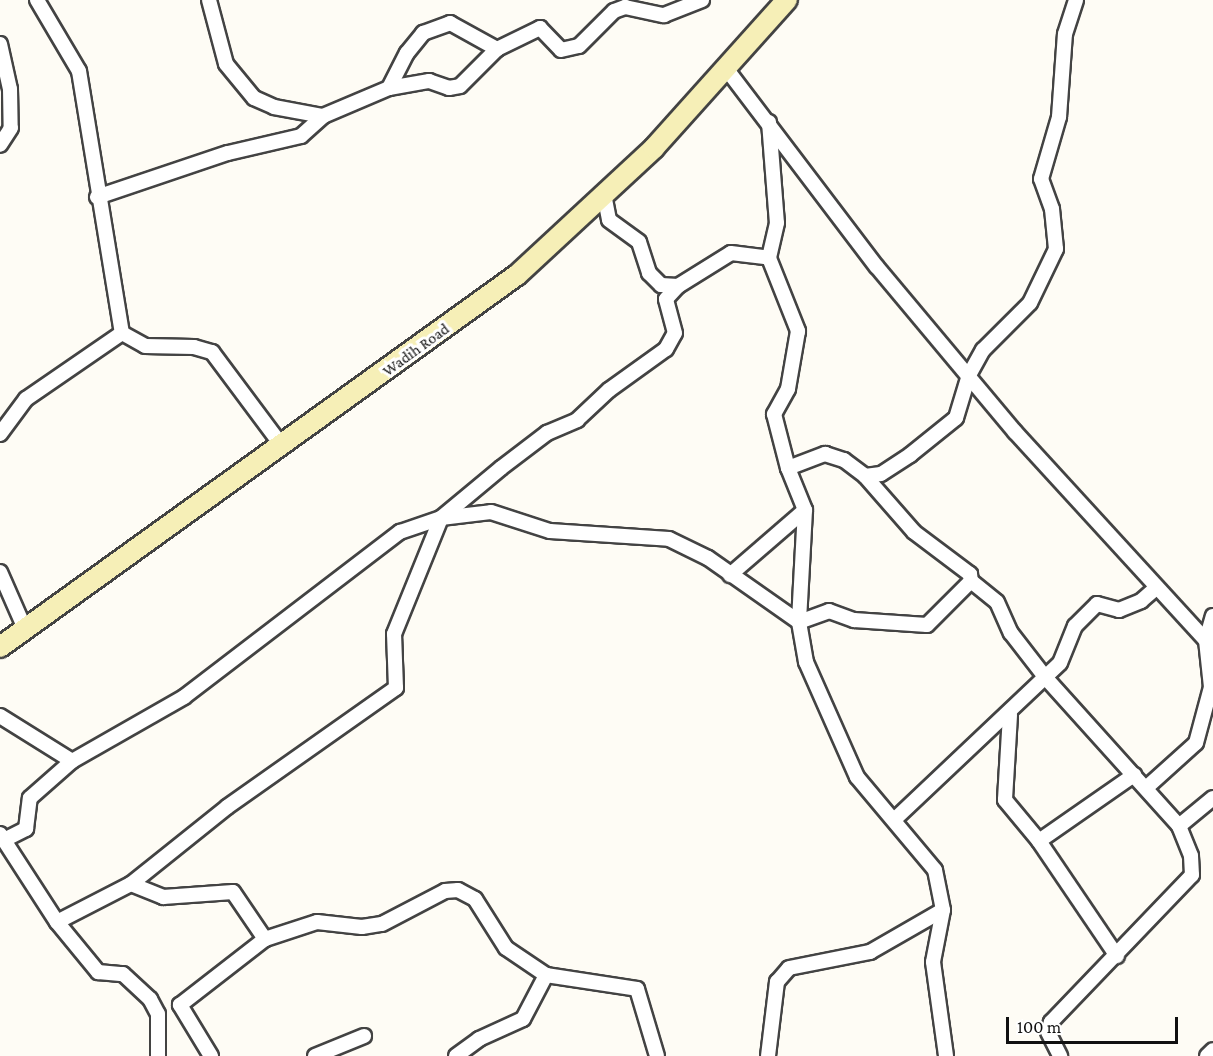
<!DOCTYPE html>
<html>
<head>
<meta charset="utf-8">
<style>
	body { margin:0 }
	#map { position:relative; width:1213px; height:1056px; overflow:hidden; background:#fefcf5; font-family:"Crimson Pro",serif }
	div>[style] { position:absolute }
	.roads { filter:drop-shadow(2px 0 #434343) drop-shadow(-2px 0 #434343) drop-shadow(0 2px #434343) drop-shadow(0 -2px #434343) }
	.street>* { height:14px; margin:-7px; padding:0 7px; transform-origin:7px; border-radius:7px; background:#fff }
	.secondary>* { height:20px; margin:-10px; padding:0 10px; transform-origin:10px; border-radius:10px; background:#f6efb7 }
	span { translate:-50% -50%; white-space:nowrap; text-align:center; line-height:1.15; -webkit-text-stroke:6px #fff; paint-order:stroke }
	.street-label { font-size:16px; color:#101010 }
	.scale { position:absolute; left:1006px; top:1017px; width:172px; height:27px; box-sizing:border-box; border:3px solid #101010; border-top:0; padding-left:8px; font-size:18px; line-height:21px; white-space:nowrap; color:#101010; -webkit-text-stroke:4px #fff; paint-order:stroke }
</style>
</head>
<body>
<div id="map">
	<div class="roads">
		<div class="street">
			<div style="left:37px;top:0;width:82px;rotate:59.4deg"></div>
			<div style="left:79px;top:71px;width:266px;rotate:80.7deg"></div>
			<div style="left:122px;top:333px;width:26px;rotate:29deg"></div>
			<div style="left:145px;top:346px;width:49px;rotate:1.2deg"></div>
			<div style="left:194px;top:347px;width:19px;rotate:16deg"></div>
			<div style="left:212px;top:352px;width:117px;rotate:53.3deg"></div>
			<div style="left:209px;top:0;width:66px;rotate:75.1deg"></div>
			<div style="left:226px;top:64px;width:44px;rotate:50.5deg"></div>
			<div style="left:254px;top:98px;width:22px;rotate:24deg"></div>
			<div style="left:274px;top:107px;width:50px;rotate:10.4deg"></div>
			<div style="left:0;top:44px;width:46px;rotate:77.5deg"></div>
			<div style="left:10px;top:89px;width:39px;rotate:89deg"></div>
			<div style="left:11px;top:128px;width:20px;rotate:123deg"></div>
			<div style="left:725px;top:67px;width:251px;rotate:52.8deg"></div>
			<div style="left:877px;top:267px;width:215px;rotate:50.1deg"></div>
			<div style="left:1015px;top:432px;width:293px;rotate:47.5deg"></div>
			<div style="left:389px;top:88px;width:41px;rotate:-9.9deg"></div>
			<div style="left:429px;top:81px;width:21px;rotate:19deg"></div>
			<div style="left:449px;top:88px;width:11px;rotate:-10deg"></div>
			<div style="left:460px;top:86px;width:52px;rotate:-45deg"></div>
			<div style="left:769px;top:122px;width:101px;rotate:85.5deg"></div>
			<div style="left:777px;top:223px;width:36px;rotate:103deg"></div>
			<div style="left:769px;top:258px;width:79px;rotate:68.3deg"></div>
			<div style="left:798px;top:331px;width:59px;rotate:99.8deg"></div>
			<div style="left:788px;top:389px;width:29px;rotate:119deg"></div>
			<div style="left:774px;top:414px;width:56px;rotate:75.5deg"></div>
			<div style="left:788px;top:468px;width:45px;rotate:68deg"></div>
			<div style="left:805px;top:510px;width:112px;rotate:93.1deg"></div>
			<div style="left:799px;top:622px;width:41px;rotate:80.1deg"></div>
			<div style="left:806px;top:662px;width:126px;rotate:66.1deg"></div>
			<div style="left:857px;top:777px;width:121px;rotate:50deg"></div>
			<div style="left:935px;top:870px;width:41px;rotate:78.7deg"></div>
			<div style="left:943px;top:910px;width:53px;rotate:100.9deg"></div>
			<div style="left:933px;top:962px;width:95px;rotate:82.1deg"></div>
			<div style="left:604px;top:194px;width:26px;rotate:79deg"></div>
			<div style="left:609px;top:220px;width:37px;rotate:36deg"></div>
			<div style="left:639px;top:242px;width:33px;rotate:72deg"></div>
			<div style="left:649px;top:273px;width:17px;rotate:45deg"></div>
			<div style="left:661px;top:285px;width:17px;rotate:3deg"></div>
			<div style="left:97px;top:197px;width:138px;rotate:-18.6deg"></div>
			<div style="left:228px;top:153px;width:75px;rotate:-13.1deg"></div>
			<div style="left:301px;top:136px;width:30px;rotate:-42deg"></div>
			<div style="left:323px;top:116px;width:72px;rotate:-23deg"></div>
			<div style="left:389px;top:88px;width:39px;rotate:-63deg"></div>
			<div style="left:407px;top:53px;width:26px;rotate:-51deg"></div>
			<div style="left:423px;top:33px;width:29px;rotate:-20deg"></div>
			<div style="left:450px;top:23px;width:54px;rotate:29deg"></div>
			<div style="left:497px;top:49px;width:48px;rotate:-26deg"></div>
			<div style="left:540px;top:28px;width:30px;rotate:46deg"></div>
			<div style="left:561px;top:50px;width:18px;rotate:-13deg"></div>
			<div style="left:579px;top:46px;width:49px;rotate:-45deg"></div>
			<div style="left:614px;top:11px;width:12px;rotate:-20deg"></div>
			<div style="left:625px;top:7px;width:40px;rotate:12deg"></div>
			<div style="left:664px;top:15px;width:41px;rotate:-21.5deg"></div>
			<div style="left:0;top:434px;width:44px;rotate:-53.4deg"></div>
			<div style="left:26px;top:399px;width:116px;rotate:-34.5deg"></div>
			<div style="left:788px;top:468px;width:40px;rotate:-21deg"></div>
			<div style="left:825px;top:454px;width:20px;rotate:18deg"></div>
			<div style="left:844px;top:460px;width:26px;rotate:37deg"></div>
			<div style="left:865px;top:476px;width:16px;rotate:-7deg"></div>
			<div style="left:881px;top:474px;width:35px;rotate:-33deg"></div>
			<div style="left:910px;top:455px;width:59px;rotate:-38.8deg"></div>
			<div style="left:956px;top:418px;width:45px;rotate:-73.2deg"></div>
			<div style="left:969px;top:375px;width:29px;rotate:-61deg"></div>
			<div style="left:983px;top:350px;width:66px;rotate:-45deg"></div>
			<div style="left:1030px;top:303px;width:60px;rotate:-64.3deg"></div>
			<div style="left:1056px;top:249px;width:40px;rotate:-95.7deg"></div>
			<div style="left:1052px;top:209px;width:32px;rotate:-110deg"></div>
			<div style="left:1041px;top:179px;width:65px;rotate:-73.8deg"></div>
			<div style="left:1059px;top:117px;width:83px;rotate:-85.9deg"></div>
			<div style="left:1065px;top:34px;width:36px;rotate:-72deg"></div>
			<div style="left:865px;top:476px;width:74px;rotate:48.8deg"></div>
			<div style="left:914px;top:532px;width:70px;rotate:36.9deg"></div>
			<div style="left:970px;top:574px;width:7px;rotate:82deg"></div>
			<div style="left:971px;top:581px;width:33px;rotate:39deg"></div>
			<div style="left:997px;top:602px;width:34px;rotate:66deg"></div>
			<div style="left:1011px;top:633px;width:56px;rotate:52.3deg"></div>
			<div style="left:1045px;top:677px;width:200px;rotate:48deg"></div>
			<div style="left:1179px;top:826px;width:32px;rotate:68deg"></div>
			<div style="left:1191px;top:856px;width:19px;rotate:87deg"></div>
			<div style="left:1192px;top:875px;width:204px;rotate:133.8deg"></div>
			<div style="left:1051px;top:1022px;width:10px;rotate:107deg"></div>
			<div style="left:1048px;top:1032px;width:27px;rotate:63deg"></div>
			<div style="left:0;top:572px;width:62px;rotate:66.3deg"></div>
			<div style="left:730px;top:575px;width:99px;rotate:-40.9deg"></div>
			<div style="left:1010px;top:715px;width:85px;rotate:93.4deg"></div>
			<div style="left:1005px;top:800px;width:53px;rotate:50.3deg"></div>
			<div style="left:1039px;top:841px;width:116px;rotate:-34.8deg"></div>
			<div style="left:0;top:716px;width:85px;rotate:32deg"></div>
			<div style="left:1146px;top:788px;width:67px;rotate:-42deg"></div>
			<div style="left:1196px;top:743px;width:58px;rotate:-75deg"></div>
			<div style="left:1211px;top:687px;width:47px;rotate:-96.1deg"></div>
			<div style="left:1206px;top:640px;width:25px;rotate:-74deg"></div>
			<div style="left:894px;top:820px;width:228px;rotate:-43.4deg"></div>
			<div style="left:1060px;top:663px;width:40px;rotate:-68deg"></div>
			<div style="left:1075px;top:626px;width:31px;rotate:-45deg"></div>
			<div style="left:1097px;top:604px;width:23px;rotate:15deg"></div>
			<div style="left:1119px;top:610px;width:24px;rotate:-22deg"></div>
			<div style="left:1141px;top:601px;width:20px;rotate:-41deg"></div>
			<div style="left:1179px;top:826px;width:44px;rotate:-39.5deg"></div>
			<div style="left:0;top:834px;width:105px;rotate:57.1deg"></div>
			<div style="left:57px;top:922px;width:65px;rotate:50.6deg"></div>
			<div style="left:98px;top:972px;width:25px;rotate:5deg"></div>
			<div style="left:123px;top:974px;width:37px;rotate:43deg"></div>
			<div style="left:150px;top:999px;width:17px;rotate:62deg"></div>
			<div style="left:158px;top:1014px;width:42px;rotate:90deg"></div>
			<div style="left:4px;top:840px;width:25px;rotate:-27deg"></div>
			<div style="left:26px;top:829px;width:31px;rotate:-83deg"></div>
			<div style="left:30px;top:798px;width:56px;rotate:-41.4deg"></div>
			<div style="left:72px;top:761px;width:129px;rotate:-29.7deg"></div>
			<div style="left:184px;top:697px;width:272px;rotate:-37.4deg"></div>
			<div style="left:400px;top:532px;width:43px;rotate:-18.9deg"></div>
			<div style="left:441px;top:518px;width:50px;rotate:-6.8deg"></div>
			<div style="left:491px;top:512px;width:62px;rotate:17.9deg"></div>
			<div style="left:550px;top:531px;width:119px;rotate:3.8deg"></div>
			<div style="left:669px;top:539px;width:43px;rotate:26deg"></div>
			<div style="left:708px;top:558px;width:111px;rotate:35.1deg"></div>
			<div style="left:799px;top:622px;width:32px;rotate:-20deg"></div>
			<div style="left:829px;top:611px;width:27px;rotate:20deg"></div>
			<div style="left:854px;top:620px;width:73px;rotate:3.9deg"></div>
			<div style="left:927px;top:625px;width:62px;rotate:-45deg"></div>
			<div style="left:1039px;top:841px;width:139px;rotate:55.9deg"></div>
			<div style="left:131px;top:884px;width:35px;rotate:22deg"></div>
			<div style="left:163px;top:897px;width:70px;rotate:-4.1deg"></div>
			<div style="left:233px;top:892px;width:57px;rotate:55.8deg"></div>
			<div style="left:57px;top:922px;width:83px;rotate:-27.2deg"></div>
			<div style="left:131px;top:884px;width:123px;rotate:-38.7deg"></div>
			<div style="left:227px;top:807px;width:207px;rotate:-35.2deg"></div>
			<div style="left:396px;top:688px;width:54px;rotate:-92.1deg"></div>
			<div style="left:394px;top:634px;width:125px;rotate:-67.9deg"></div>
			<div style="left:441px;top:518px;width:78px;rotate:-39.8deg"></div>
			<div style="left:501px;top:468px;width:58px;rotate:-37.3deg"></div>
			<div style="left:547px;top:433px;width:33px;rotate:-23deg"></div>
			<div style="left:577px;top:420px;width:44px;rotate:-43.2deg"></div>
			<div style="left:609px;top:390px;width:70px;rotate:-35.7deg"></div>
			<div style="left:666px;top:349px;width:18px;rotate:-61deg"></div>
			<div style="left:675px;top:333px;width:35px;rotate:-105deg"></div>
			<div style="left:666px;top:299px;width:18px;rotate:-47deg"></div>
			<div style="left:678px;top:286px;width:62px;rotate:-31.9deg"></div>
			<div style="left:731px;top:253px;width:38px;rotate:7deg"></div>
			<div style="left:211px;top:1056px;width:60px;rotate:-121.3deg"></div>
			<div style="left:180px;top:1005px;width:108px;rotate:-37.8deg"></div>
			<div style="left:265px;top:939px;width:55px;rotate:-18.1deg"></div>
			<div style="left:317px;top:922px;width:45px;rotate:6.3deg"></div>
			<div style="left:362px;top:927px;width:20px;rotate:-9deg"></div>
			<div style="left:382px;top:924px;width:71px;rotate:-27.6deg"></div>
			<div style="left:445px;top:891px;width:13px;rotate:-4deg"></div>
			<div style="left:458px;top:890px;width:19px;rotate:28deg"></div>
			<div style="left:475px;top:899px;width:58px;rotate:57.7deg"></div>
			<div style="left:506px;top:948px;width:48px;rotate:34deg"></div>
			<div style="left:546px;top:975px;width:92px;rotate:8.7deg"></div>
			<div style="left:637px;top:989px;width:70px;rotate:73.4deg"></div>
			<div style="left:315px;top:1056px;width:53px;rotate:-22.2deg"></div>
			<div style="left:456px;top:1056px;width:29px;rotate:-36deg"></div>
			<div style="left:479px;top:1039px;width:48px;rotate:-24.4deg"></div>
			<div style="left:523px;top:1019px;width:50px;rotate:-62.4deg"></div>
			<div style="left:768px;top:1056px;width:75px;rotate:-83.1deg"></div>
			<div style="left:777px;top:982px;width:18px;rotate:-49deg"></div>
			<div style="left:789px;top:968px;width:83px;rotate:-11.2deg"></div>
			<div style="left:870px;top:952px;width:84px;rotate:-29.9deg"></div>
			<div style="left:1207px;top:1056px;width:8px;rotate:-45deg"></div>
		</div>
		<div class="secondary">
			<div style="left:0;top:647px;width:637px;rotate:-35.74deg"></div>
			<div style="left:517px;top:275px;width:187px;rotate:-42.8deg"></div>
			<div style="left:654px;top:148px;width:199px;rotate:-48.1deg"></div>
		</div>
	</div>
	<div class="street-label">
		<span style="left:416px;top:350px;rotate:-36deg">Wadih Road</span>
	</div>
	<div class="scale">100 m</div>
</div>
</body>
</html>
